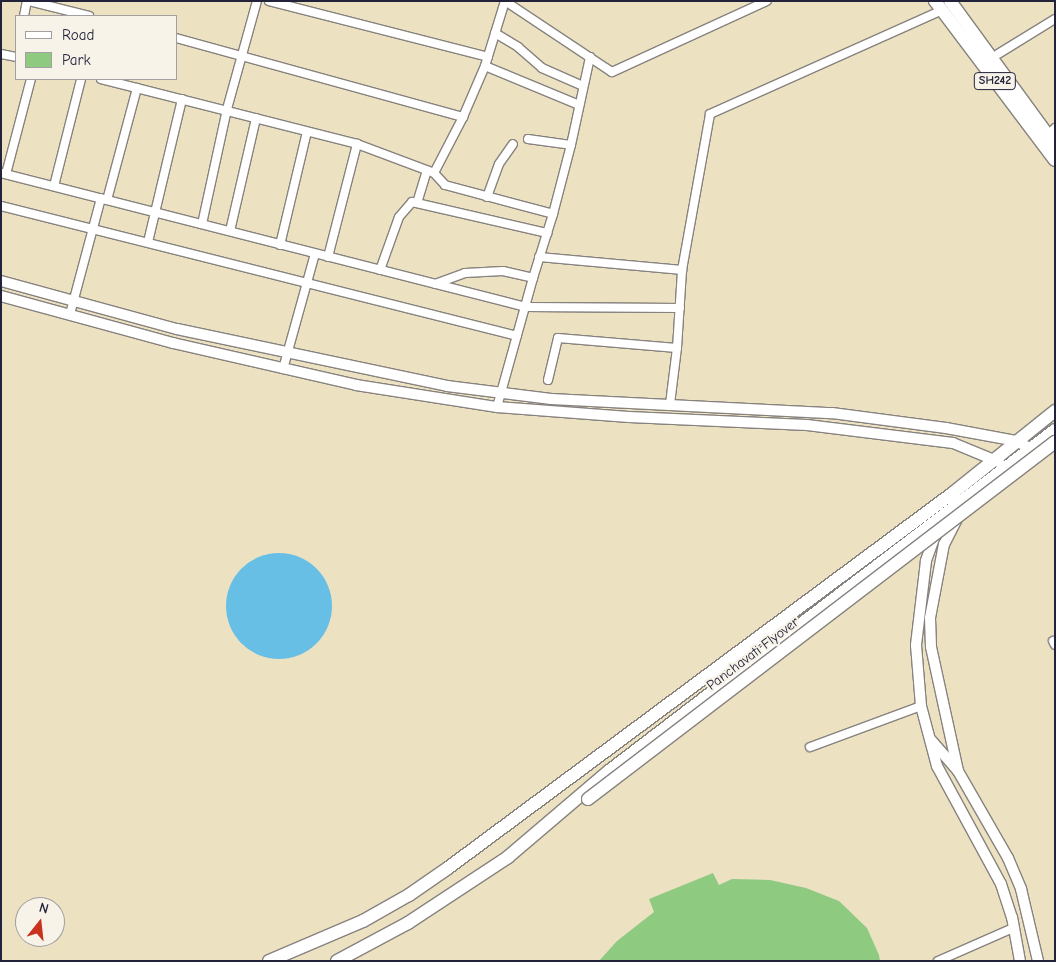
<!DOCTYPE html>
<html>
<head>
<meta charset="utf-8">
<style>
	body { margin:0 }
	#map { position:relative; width:1056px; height:962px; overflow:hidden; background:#ece2c2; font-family:"Comic Neue",sans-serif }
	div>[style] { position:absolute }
	.green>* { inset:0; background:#8eca80 }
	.water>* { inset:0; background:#68bfe5 }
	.round { border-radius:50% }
	.roads { filter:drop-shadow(1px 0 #87827e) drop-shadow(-1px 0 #87827e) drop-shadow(0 1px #87827e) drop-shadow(0 -1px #87827e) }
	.minor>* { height:8px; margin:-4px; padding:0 4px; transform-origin:4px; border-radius:4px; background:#fff }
	.tertiary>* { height:10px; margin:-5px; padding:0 5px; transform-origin:5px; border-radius:5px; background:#fff }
	.primary>* { height:12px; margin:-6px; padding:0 6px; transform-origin:6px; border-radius:6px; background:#fff }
	.bridges { filter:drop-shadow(1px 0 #87827e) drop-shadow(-1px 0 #87827e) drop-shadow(0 1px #87827e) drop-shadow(0 -1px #87827e) }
	.primary-bridge>* { height:12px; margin:-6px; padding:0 6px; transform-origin:6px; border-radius:6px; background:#fff }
	span { translate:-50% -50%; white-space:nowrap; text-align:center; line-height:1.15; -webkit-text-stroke:4.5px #f7f3e8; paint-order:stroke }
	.shield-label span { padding:1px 4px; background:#f7f3e8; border:1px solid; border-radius:4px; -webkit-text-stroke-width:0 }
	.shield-label { font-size:12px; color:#22223b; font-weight:700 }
	.street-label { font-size:14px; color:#22223b }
	.frame { position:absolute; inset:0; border:2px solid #22223b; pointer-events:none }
	.legend { position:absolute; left:15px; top:15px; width:162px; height:65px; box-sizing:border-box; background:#f7f3e8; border:1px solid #a29fa3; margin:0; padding:6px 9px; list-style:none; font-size:15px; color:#22223b }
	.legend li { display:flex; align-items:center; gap:10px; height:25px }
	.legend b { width:25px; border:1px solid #a29fa3 }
	.north { position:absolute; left:15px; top:897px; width:50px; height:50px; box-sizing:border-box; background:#f7f3e8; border:1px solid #a29fa3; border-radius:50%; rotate:16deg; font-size:14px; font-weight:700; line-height:20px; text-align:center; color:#22223b }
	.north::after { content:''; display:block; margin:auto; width:18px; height:22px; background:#c8321e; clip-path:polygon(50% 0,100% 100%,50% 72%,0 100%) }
</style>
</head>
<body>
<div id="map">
	<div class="green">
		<div style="clip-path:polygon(713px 873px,719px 885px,732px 879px,770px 880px,806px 888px,839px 901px,867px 928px,879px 955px,880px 961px,599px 961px,617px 941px,654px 912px,649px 899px)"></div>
	</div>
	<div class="water">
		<div class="round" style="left:226px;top:553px;width:106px;height:106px"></div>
	</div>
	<div class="roads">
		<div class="minor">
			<div style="left:29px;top:1px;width:62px;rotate:14deg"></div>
			<div style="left:269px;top:1px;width:226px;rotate:14.3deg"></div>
			<div style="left:505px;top:1px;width:128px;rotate:33.6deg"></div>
			<div style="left:612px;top:72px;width:170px;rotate:-24.6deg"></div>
			<div style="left:24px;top:16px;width:15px;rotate:-79deg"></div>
			<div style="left:495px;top:33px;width:27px;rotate:31deg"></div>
			<div style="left:518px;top:47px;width:32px;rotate:41deg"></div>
			<div style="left:542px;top:68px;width:45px;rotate:23.7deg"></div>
			<div style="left:176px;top:38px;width:298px;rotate:15.4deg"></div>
			<div style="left:463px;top:117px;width:56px;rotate:-66.7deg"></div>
			<div style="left:485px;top:66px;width:68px;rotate:-72.9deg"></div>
			<div style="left:1px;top:54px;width:15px;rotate:11deg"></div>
			<div style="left:998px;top:54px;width:67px;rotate:-31.6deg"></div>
			<div style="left:485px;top:66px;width:102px;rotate:22.5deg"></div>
			<div style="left:101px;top:79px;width:264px;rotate:14.2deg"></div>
			<div style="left:357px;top:144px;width:82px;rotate:20.6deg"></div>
			<div style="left:434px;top:173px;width:16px;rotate:47deg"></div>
			<div style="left:445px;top:185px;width:112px;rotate:15deg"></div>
			<div style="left:1053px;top:130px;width:3px;rotate:-45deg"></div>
			<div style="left:528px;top:139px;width:43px;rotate:7.9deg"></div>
			<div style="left:1px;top:173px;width:542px;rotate:14.32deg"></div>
			<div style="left:526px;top:307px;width:154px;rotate:0.4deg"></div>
			<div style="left:434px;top:173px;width:63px;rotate:-62.6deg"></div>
			<div style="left:6px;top:174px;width:98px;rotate:-75.3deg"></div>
			<div style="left:54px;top:186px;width:110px;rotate:-75.8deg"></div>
			<div style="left:487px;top:197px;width:35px;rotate:-70deg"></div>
			<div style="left:499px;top:164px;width:24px;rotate:-55deg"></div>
			<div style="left:107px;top:200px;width:116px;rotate:-75deg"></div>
			<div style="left:417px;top:203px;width:34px;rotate:-73deg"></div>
			<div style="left:1px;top:206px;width:532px;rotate:14.14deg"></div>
			<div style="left:202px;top:224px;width:118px;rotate:-77.7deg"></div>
			<div style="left:227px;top:109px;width:112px;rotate:-74.5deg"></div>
			<div style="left:230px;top:231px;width:116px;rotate:-77deg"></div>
			<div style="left:148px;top:242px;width:147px;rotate:-76.6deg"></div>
			<div style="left:280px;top:245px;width:116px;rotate:-76.6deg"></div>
			<div style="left:328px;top:257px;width:117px;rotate:-75.6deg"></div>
			<div style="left:539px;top:257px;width:144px;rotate:5.2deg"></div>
			<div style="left:380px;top:270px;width:56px;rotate:-70.3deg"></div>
			<div style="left:399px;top:217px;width:20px;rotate:-49deg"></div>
			<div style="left:412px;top:202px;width:139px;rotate:12.9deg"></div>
			<div style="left:435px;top:284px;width:32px;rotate:-20deg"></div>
			<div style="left:465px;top:273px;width:38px;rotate:-3deg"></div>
			<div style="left:503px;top:271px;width:31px;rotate:13deg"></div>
			<div style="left:70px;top:314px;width:120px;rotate:-75deg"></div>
			<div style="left:283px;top:369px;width:119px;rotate:-74.5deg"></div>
			<div style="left:548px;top:380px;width:43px;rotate:-76.6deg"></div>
			<div style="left:558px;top:338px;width:119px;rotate:4.8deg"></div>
			<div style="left:670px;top:404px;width:56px;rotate:-82.9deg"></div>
			<div style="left:677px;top:348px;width:78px;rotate:-86.3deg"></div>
			<div style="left:682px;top:270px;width:158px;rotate:-79.8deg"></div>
			<div style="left:710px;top:114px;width:254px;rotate:-24.1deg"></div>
			<div style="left:497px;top:407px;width:134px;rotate:-74.4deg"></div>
			<div style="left:533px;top:278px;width:67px;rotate:-72.6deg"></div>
			<div style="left:553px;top:214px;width:71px;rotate:-75.4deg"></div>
			<div style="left:571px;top:145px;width:90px;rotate:-77.8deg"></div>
			<div style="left:1053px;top:641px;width:4px;rotate:63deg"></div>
			<div style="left:810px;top:747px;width:118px;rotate:-20.3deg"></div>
			<div style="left:938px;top:961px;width:82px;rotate:-23.7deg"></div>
		</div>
		<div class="tertiary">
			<div style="left:1px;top:281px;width:182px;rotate:15.3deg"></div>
			<div style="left:177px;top:329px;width:276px;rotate:11.9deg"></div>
			<div style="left:447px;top:386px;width:105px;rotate:7.1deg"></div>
			<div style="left:551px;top:399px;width:281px;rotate:2.9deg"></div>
			<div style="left:832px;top:413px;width:115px;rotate:7.5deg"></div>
			<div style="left:946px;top:428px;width:71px;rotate:10.5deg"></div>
			<div style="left:1016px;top:441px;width:16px;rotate:27deg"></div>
			<div style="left:1px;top:296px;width:178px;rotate:15.3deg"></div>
			<div style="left:173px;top:343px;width:188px;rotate:12.9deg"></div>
			<div style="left:356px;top:385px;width:143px;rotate:8.9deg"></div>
			<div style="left:497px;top:407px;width:132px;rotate:4.3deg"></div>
			<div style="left:629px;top:417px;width:178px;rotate:2.6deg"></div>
			<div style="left:807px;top:425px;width:147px;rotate:7deg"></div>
			<div style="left:953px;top:443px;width:50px;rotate:22.4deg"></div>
			<div style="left:957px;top:519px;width:28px;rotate:117deg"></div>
			<div style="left:944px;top:544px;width:75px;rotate:100.7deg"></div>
			<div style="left:930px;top:618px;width:29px;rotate:88deg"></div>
			<div style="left:931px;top:647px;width:127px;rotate:77.7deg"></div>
			<div style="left:936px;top:533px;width:30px;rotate:110deg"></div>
			<div style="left:926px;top:561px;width:85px;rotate:96.8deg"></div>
			<div style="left:916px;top:645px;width:61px;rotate:85.3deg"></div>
			<div style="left:921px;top:706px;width:62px;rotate:75.1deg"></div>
			<div style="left:937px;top:766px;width:134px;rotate:61.5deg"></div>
			<div style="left:1001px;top:884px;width:35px;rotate:72deg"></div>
			<div style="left:1012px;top:917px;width:45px;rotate:79.7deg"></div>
			<div style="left:931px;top:740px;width:41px;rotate:48.9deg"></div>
			<div style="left:958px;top:771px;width:100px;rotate:60.1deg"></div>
			<div style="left:1008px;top:858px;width:34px;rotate:67deg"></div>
			<div style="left:1021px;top:889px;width:74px;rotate:76.7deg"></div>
		</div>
		<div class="primary">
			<div style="left:935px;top:1px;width:199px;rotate:53deg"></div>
			<div style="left:950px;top:1px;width:178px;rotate:53.9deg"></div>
			<div style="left:269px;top:961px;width:102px;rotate:-23.1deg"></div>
			<div style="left:363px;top:921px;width:53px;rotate:-29.5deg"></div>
			<div style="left:409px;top:895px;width:47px;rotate:-34.7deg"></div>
			<div style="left:448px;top:868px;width:629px;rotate:-36.6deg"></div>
			<div style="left:953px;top:493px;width:131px;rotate:-38.8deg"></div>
			<div style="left:337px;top:961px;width:81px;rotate:-28.2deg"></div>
			<div style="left:408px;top:923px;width:120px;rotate:-33.4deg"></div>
			<div style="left:508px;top:857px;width:133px;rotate:-40.4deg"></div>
			<div style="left:609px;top:771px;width:561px;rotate:-37.4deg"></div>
		</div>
	</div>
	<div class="bridges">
		<div class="primary-bridge">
			<div style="left:588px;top:799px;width:588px;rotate:-37.4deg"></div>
		</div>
	</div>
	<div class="shield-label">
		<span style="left:995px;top:81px">SH242</span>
	</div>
	<div class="street-label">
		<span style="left:753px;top:654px;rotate:-37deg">Panchavati Flyover</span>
	</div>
	<div class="frame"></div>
	<ul class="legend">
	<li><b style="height:6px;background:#fff"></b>Road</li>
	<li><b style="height:14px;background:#8eca80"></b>Park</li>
	</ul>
	<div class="north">N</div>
</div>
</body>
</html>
